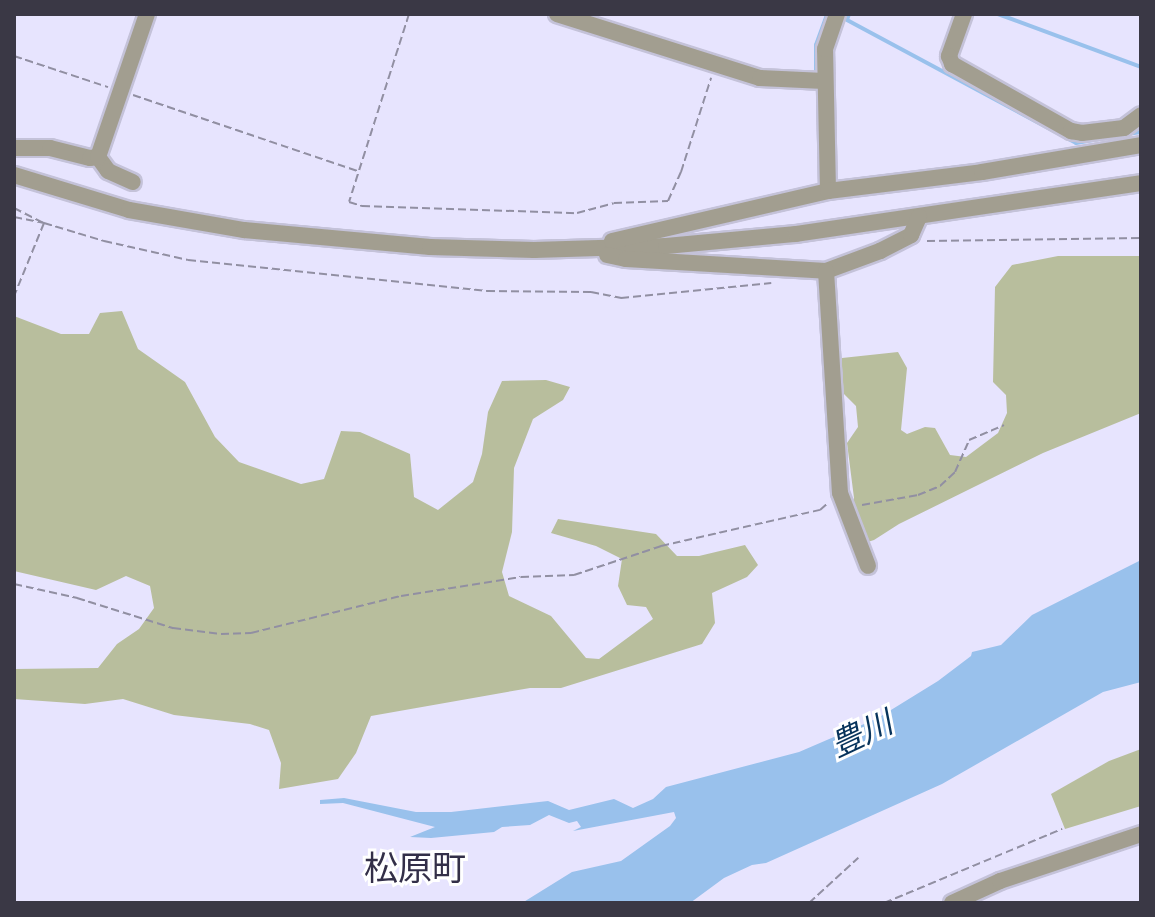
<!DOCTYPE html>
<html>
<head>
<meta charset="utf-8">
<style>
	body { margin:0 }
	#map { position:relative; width:1155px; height:917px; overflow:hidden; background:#e7e4fe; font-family:"Alegreya Sans","Noto Sans JP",sans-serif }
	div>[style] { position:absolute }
	.green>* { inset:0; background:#b8be9d }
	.water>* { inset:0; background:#99c1ec }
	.stream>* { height:4px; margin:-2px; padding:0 2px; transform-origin:2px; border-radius:2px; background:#99c1ec }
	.path>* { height:2px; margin-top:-1px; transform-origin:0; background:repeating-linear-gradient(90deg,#918fa2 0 8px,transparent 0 12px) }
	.roads { filter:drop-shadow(2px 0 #c4c2d9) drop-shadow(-2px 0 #c4c2d9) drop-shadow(0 2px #c4c2d9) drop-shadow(0 -2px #c4c2d9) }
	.minor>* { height:16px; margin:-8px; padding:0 8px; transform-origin:8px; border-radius:8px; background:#a29e90 }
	span { translate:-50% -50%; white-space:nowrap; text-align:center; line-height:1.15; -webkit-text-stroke:6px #fff; paint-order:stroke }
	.water-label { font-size:32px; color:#07335b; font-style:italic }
	.quarter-label { font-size:34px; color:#332f48 }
	.frame { position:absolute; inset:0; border:16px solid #3a3845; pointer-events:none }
</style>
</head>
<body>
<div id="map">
	<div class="green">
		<div style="clip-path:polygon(1058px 256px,1141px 256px,1141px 413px,1043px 453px,899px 524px,874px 540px,852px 547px,844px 528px,854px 498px,847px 443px,858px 427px,856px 406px,844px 394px,839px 381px,842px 358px,898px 352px,907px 368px,901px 430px,907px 434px,925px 427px,935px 428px,950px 455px,966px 457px,998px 433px,1007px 413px,1006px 395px,993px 382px,995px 287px,1012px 265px)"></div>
		<div style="clip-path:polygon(122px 311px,138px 349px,185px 382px,215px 437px,239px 462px,301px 484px,324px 479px,341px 431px,360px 432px,410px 454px,414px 497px,438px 510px,473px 482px,482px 454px,488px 412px,502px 381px,546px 380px,570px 387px,563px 400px,533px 419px,514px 468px,512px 532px,502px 572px,509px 596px,551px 616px,586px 658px,599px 659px,653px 619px,646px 607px,627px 605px,618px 586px,622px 559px,596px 546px,551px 533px,558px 519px,656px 534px,677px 556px,699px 556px,745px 545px,758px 565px,747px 577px,712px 593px,715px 623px,702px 644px,561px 688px,530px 688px,371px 716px,356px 753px,338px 779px,279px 789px,281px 763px,269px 730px,250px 724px,174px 715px,123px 699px,85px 704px,14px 699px,14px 669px,98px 668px,117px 644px,139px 629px,154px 608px,150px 586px,126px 576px,96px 590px,14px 571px,14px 316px,61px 334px,89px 334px,100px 313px)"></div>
		<div style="clip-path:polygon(1141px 749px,1141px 806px,1065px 829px,1051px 794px,1109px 761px)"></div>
	</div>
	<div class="water">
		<div style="clip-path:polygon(1141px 560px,1141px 682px,1103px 692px,942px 784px,766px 863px,752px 865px,724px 878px,690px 903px,522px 903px,572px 872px,621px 861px,670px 826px,676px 818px,674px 812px,573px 831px,581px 827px,577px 821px,569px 823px,549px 815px,530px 825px,502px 827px,494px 832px,431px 838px,410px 837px,435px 827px,343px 803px,320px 804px,320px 800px,344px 798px,416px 812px,451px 812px,548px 801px,569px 810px,614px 799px,633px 808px,653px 799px,666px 787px,799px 752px,878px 718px,938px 681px,971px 656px,972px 652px,1001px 645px,1032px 615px)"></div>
	</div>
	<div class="stream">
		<div style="left:849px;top:14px;width:6px;rotate:108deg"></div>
		<div style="left:847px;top:20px;width:260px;rotate:28.2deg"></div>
		<div style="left:1076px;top:143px;width:23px;rotate:-10deg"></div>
		<div style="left:998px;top:14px;width:153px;rotate:20.3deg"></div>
		<div style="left:816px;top:75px;width:30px;rotate:-90deg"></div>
		<div style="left:816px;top:45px;width:33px;rotate:-70deg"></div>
		<div style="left:1127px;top:134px;width:14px;rotate:-8deg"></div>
	</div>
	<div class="path">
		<div style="left:409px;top:14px;width:197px;rotate:107.7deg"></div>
		<div style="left:349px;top:202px;width:14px;rotate:17deg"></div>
		<div style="left:362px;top:206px;width:215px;rotate:1.9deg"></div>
		<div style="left:577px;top:213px;width:38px;rotate:-15deg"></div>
		<div style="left:614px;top:203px;width:54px;rotate:-2.1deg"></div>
		<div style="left:668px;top:201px;width:32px;rotate:-66deg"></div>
		<div style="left:681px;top:172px;width:99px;rotate:-72.3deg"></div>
		<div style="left:14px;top:56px;width:99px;rotate:18.3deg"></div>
		<div style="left:133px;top:95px;width:237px;rotate:18.7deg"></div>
		<div style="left:14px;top:208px;width:34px;rotate:27deg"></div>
		<div style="left:44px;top:223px;width:63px;rotate:16.7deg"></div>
		<div style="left:104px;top:241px;width:86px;rotate:12.7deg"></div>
		<div style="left:188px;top:260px;width:301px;rotate:5.9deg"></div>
		<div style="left:487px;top:291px;width:104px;rotate:0.6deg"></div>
		<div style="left:591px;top:292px;width:31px;rotate:11deg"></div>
		<div style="left:621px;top:298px;width:151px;rotate:-5.7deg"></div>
		<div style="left:14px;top:217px;width:31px;rotate:11deg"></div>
		<div style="left:44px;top:223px;width:79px;rotate:112.3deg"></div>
		<div style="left:927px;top:241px;width:214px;rotate:-0.8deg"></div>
		<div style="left:862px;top:505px;width:57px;rotate:-10.1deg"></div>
		<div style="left:918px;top:495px;width:24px;rotate:-22deg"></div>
		<div style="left:940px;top:486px;width:21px;rotate:-43deg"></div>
		<div style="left:955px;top:472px;width:35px;rotate:-66deg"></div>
		<div style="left:969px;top:440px;width:38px;rotate:-23deg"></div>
		<div style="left:14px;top:584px;width:65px;rotate:12.5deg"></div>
		<div style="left:77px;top:598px;width:101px;rotate:17.4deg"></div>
		<div style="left:173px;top:628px;width:48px;rotate:7.1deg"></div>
		<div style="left:221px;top:634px;width:30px;rotate:-2deg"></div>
		<div style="left:251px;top:633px;width:154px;rotate:-13.9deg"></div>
		<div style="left:401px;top:596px;width:121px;rotate:-9deg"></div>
		<div style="left:521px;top:577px;width:53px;rotate:-2.2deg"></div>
		<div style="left:574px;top:575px;width:92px;rotate:-18.4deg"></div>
		<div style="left:661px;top:546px;width:163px;rotate:-12.8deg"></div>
		<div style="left:820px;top:510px;width:9px;rotate:-41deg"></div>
		<div style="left:809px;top:903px;width:67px;rotate:-42.6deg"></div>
		<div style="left:884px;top:903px;width:193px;rotate:-22.6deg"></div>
	</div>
	<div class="roads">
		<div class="minor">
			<div style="left:557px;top:14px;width:213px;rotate:17.5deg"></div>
			<div style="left:760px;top:78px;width:64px;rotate:2.7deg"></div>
			<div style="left:964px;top:14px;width:45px;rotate:109.7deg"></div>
			<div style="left:949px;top:56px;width:9px;rotate:69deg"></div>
			<div style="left:952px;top:64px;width:137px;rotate:29.4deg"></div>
			<div style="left:1071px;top:131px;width:11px;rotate:10deg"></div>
			<div style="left:1082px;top:133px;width:42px;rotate:-6.8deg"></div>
			<div style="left:1124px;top:128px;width:21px;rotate:-37deg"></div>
			<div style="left:14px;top:148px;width:36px"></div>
			<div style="left:50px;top:148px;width:41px;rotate:14deg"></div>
			<div style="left:90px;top:158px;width:8px;rotate:-7deg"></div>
			<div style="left:98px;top:157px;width:17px;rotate:54deg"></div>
			<div style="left:108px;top:171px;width:27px;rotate:24deg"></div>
			<div style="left:98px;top:157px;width:151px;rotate:-71.1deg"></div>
			<div style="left:14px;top:175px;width:120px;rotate:16.9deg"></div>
			<div style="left:129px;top:210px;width:117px;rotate:9.9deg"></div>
			<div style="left:244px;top:230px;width:187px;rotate:5.2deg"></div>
			<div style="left:430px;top:247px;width:104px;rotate:1.7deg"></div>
			<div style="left:534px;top:250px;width:132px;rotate:-1.7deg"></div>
			<div style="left:666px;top:246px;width:131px;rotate:-5.3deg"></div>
			<div style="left:796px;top:234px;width:349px;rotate:-8.4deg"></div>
			<div style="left:828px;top:191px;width:142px;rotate:-91.2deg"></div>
			<div style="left:825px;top:49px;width:37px;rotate:-71deg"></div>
			<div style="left:612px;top:241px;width:222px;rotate:-13deg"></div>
			<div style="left:828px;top:191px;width:155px;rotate:-7deg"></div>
			<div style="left:982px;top:172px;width:161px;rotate:-9.6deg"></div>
			<div style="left:607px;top:255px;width:19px;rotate:12deg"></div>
			<div style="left:626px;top:259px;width:200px;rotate:3.4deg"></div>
			<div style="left:826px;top:271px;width:58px;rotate:-20.3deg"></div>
			<div style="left:880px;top:251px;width:35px;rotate:-27deg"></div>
			<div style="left:911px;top:235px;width:20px;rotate:-66deg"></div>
			<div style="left:826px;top:271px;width:222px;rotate:86.4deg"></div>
			<div style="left:840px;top:493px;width:78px;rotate:69deg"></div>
			<div style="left:952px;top:903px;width:53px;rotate:-24.6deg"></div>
			<div style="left:1000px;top:881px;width:149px;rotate:-18.4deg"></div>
		</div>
	</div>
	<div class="water-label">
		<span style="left:862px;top:735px;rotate:-25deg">豊川</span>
	</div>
	<div class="quarter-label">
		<span style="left:415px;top:871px">松原町</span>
	</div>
	<div class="frame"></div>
</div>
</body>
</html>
